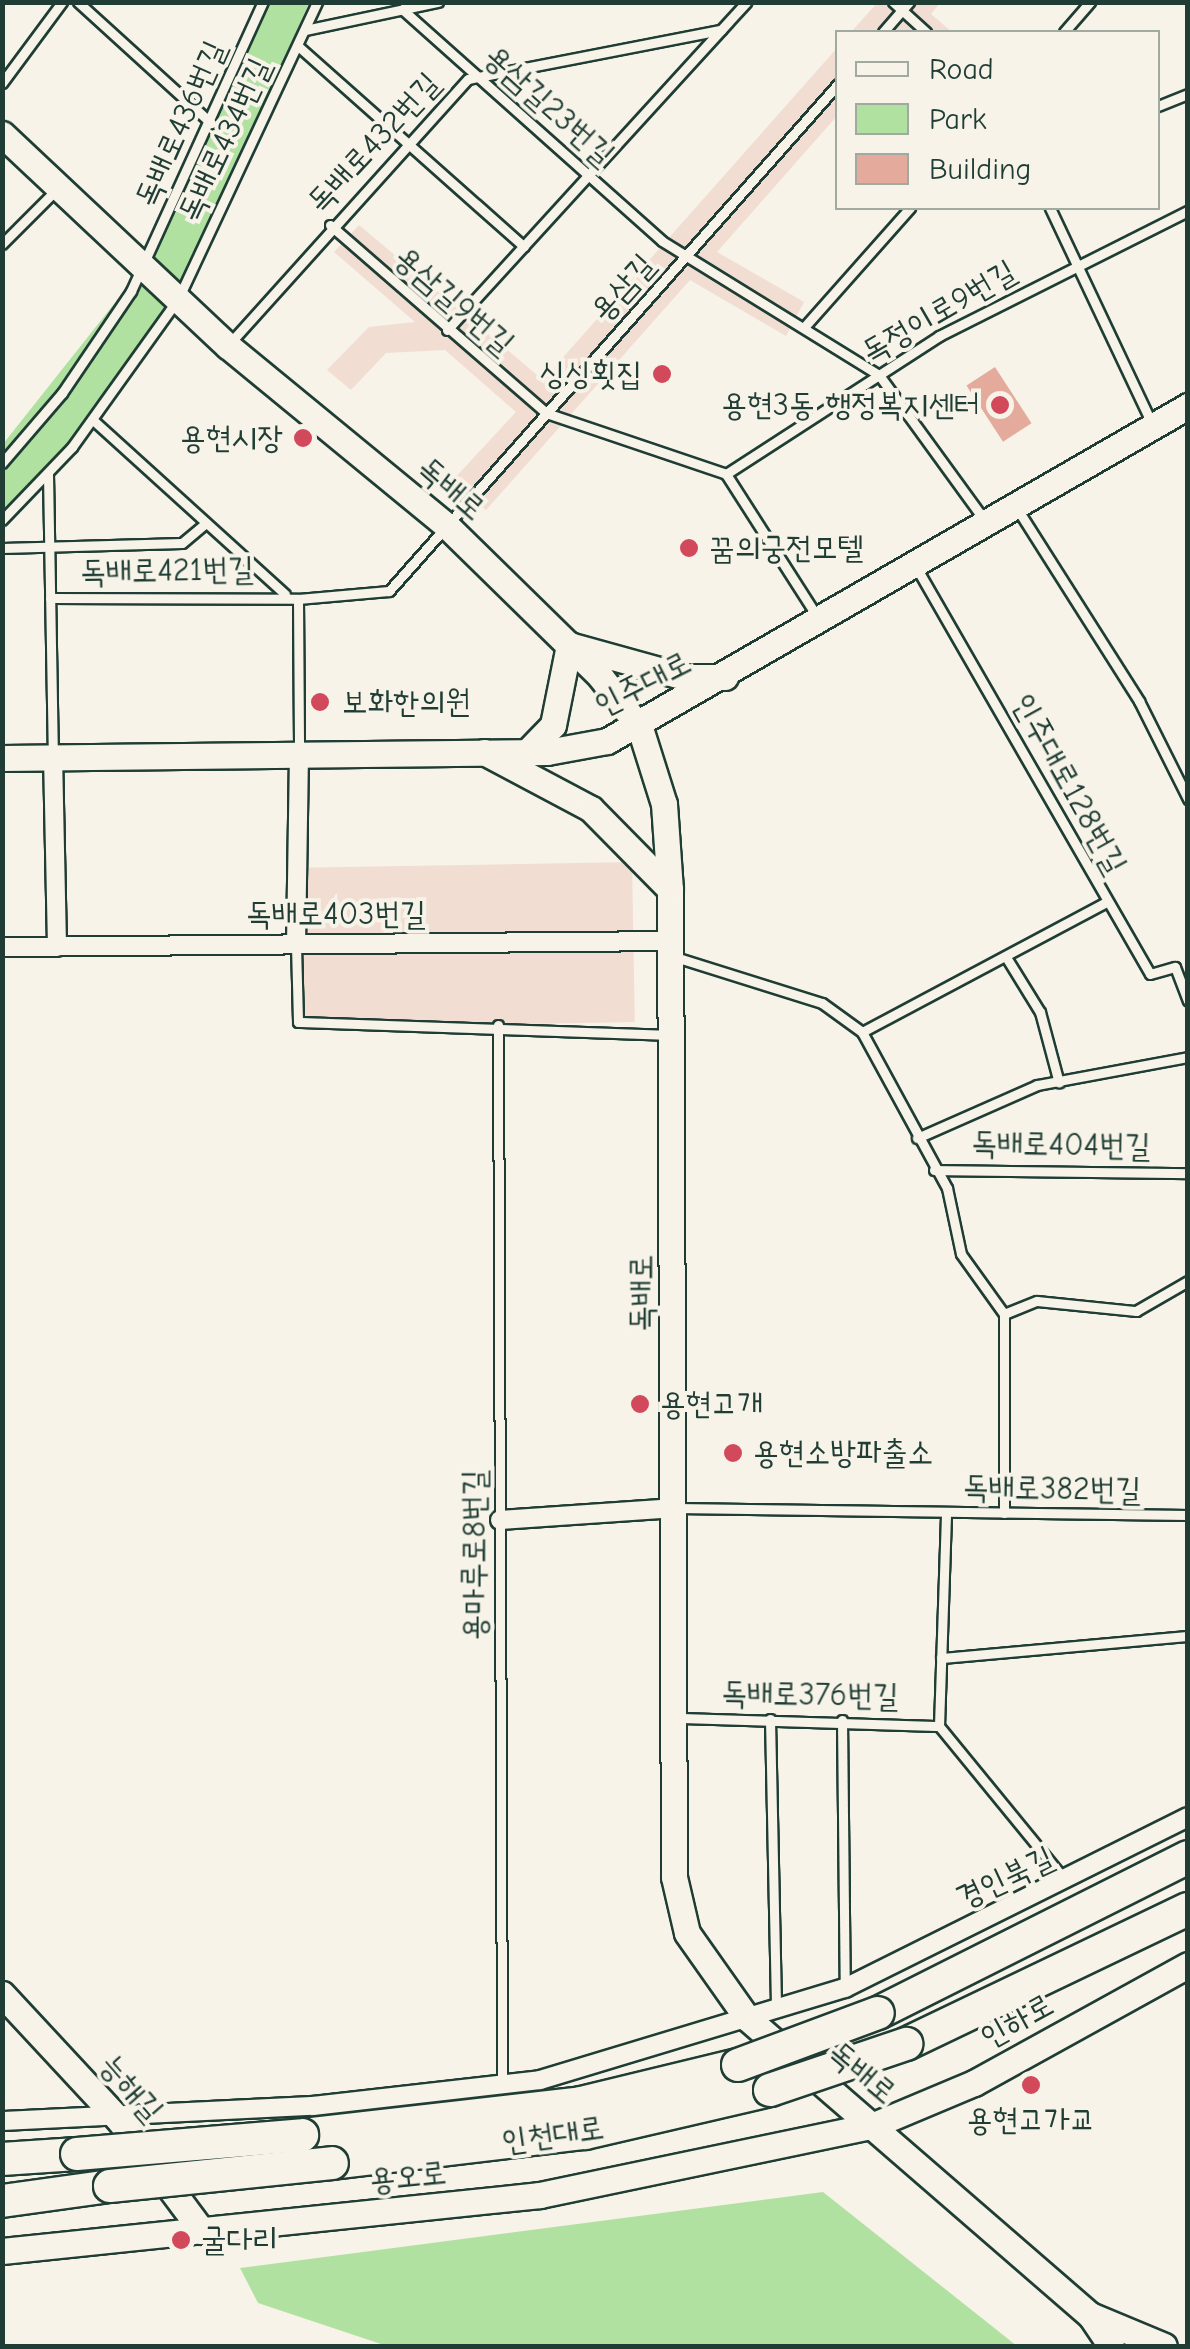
<!DOCTYPE html>
<html>
<head>
<meta charset="utf-8">
<style>
	body { margin:0 }
	#map { position:relative; width:1190px; height:2349px; overflow:hidden; background:#f7f3e8; font-family:"Comic Neue","Poor Story",sans-serif }
	div>[style] { position:absolute }
	.built>* { inset:0; background:#f1ddd2; transform-origin:0 0 }
	.green>* { inset:0; background:#b1e1a1 }
	.building>* { inset:0; background:#e4ab9d; transform-origin:0 0 }
	.roads { filter:drop-shadow(2px 0 #1f3d34) drop-shadow(-2px 0 #1f3d34) drop-shadow(0 2px #1f3d34) drop-shadow(0 -2px #1f3d34) }
	.lane>* { height:9px; margin:-4.5px; padding:0 4.5px; transform-origin:4.5px; border-radius:4.5px; background:#f7f3e8 }
	.street>* { height:18px; margin:-9px; padding:0 9px; transform-origin:9px; border-radius:9px; background:#f7f3e8 }
	.secondary>* { height:25px; margin:-12.5px; padding:0 12.5px; transform-origin:12.5px; border-radius:12.5px; background:#f7f3e8 }
	.highway>* { height:32px; margin:-16px; padding:0 16px; transform-origin:16px; border-radius:16px; background:#f7f3e8 }
	.bridges { filter:drop-shadow(2px 0 #1f3d34) drop-shadow(-2px 0 #1f3d34) drop-shadow(0 2px #1f3d34) drop-shadow(0 -2px #1f3d34) }
	.highway-bridge>* { height:32px; margin:-16px; padding:0 16px; transform-origin:16px; border-radius:16px; background:#f7f3e8 }
	.dots>* { width:28px; height:28px; translate:-50% -50%; box-sizing:border-box; border:5px solid #f7f3e8; border-radius:50% }
	span { translate:-50% -50%; white-space:nowrap; text-align:center; line-height:1.15; -webkit-text-stroke:8px #f7f3e8; paint-order:stroke }
	.street-label { font-size:32px; color:#1f3d34 }
	.poi-label { font-size:32px; color:#1f3d34 }
	.right { translate:-100% -50%; text-align:right }
	.left { translate:0 -50%; text-align:left }
	.frame { position:absolute; inset:0; border:5px solid #1f3d34; pointer-events:none }
	.legend { position:absolute; left:835px; top:30px; width:325px; height:180px; box-sizing:border-box; background:#f7f3e8; border:2px solid #a1aaa0; margin:0; padding:12px 18px; list-style:none; font-size:30px; color:#1f3d34 }
	.legend li { display:flex; align-items:center; gap:20px; height:50px }
	.legend b { width:50px; border:2px solid #a1aaa0 }
</style>
</head>
<body>
<div id="map">
	<div class="built">
		<div style="clip-path:polygon(878px 2px,940px 3px,931px 14px,952px 32px,851px 32px)"></div>
		<div style="clip-path:polygon(837px 48px,837px 116px,717px 252px,804px 302px,786px 336px,690px 280px,486px 510px,452px 481px,516px 412px,445px 350px,386px 353px,351px 390px,327px 370px,369px 327px,415px 322px,334px 252px,359px 225px,543px 380px)"></div>
		<div style="left:632px;top:862px;width:160px;height:332px;rotate:89deg"></div>
	</div>
	<div class="green">
		<div style="clip-path:polygon(264px 3px,309px 3px,178px 299px,48px 474px,3px 513px,3px 444px,144px 266px)"></div>
		<div style="clip-path:polygon(823px 2192px,1017px 2346px,387px 2346px,258px 2303px,240px 2268px)"></div>
	</div>
	<div class="building">
		<div style="left:995px;top:367px;width:67px;height:34px;rotate:57deg"></div>
	</div>
	<div class="roads">
		<div class="lane">
			<div style="left:78px;top:2px;width:180px;rotate:42.3deg"></div>
			<div style="left:408px;top:2px;width:9px;rotate:122deg"></div>
			<div style="left:403px;top:10px;width:347px;rotate:41.7deg"></div>
			<div style="left:662px;top:241px;width:255px;rotate:31.7deg"></div>
			<div style="left:879px;top:375px;width:180px;rotate:54deg"></div>
			<div style="left:893px;top:2px;width:45px;rotate:42.3deg"></div>
			<div style="left:305px;top:30px;width:136px;rotate:-11.9deg"></div>
			<div style="left:883px;top:32px;width:40px;rotate:-49deg"></div>
			<div style="left:1064px;top:32px;width:40px;rotate:-49deg"></div>
			<div style="left:298px;top:46px;width:302px;rotate:41.6deg"></div>
			<div style="left:2px;top:83px;width:101px;rotate:-53.5deg"></div>
			<div style="left:1158px;top:106px;width:32px;rotate:-22deg"></div>
			<div style="left:1050px;top:208px;width:237px;rotate:64.7deg"></div>
			<div style="left:330px;top:225px;width:286px;rotate:41deg"></div>
			<div style="left:546px;top:413px;width:190px;rotate:18.7deg"></div>
			<div style="left:726px;top:474px;width:171px;rotate:57.4deg"></div>
			<div style="left:2px;top:244px;width:78px;rotate:-45deg"></div>
			<div style="left:806px;top:325px;width:157px;rotate:-48.4deg"></div>
			<div style="left:447px;top:330px;width:444px;rotate:-47.6deg"></div>
			<div style="left:230px;top:343px;width:355px;rotate:-48deg"></div>
			<div style="left:468px;top:79px;width:258px;rotate:-11deg"></div>
			<div style="left:93px;top:420px;width:259px;rotate:42.2deg"></div>
			<div style="left:2px;top:463px;width:92px;rotate:-49.4deg"></div>
			<div style="left:62px;top:393px;width:123px;rotate:-55.9deg"></div>
			<div style="left:131px;top:291px;width:318px;rotate:-65.5deg"></div>
			<div style="left:48px;top:474px;width:281px;rotate:89deg"></div>
			<div style="left:726px;top:474px;width:254px;rotate:-32.9deg"></div>
			<div style="left:939px;top:336px;width:279px;rotate:-26.7deg"></div>
			<div style="left:1016px;top:507px;width:230px;rotate:57.6deg"></div>
			<div style="left:1139px;top:701px;width:110px;rotate:63.4deg"></div>
			<div style="left:2px;top:520px;width:101px;rotate:-46.2deg"></div>
			<div style="left:72px;top:447px;width:182px;rotate:-54.4deg"></div>
			<div style="left:178px;top:299px;width:328px;rotate:-64.9deg"></div>
			<div style="left:2px;top:548px;width:180px;rotate:-1.6deg"></div>
			<div style="left:182px;top:543px;width:31px;rotate:-40deg"></div>
			<div style="left:916px;top:567px;width:469px;rotate:60.1deg"></div>
			<div style="left:1150px;top:974px;width:26px;rotate:-16deg"></div>
			<div style="left:1175px;top:967px;width:36px;rotate:69deg"></div>
			<div style="left:50px;top:598px;width:248px;rotate:0.2deg"></div>
			<div style="left:298px;top:599px;width:91px;rotate:-5deg"></div>
			<div style="left:389px;top:591px;width:677px;rotate:-48.47deg"></div>
			<div style="left:298px;top:599px;width:152px;rotate:89.6deg"></div>
			<div style="left:296px;top:945px;width:77px;rotate:88.5deg"></div>
			<div style="left:298px;top:1022px;width:369px;rotate:2deg"></div>
			<div style="left:672px;top:956px;width:157px;rotate:17.4deg"></div>
			<div style="left:822px;top:1003px;width:49px;rotate:35.9deg"></div>
			<div style="left:862px;top:1032px;width:178px;rotate:61.4deg"></div>
			<div style="left:947px;top:1188px;width:67px;rotate:78deg"></div>
			<div style="left:961px;top:1254px;width:74px;rotate:54.4deg"></div>
			<div style="left:1004px;top:1314px;width:199px;rotate:90deg"></div>
			<div style="left:1006px;top:957px;width:65px;rotate:58.3deg"></div>
			<div style="left:1040px;top:1012px;width:73px;rotate:75deg"></div>
			<div style="left:498px;top:1025px;width:1060px;rotate:89.78deg"></div>
			<div style="left:862px;top:1032px;width:277px;rotate:-28deg"></div>
			<div style="left:917px;top:1138px;width:131px;rotate:-23.8deg"></div>
			<div style="left:1037px;top:1085px;width:154px;rotate:-10.5deg"></div>
			<div style="left:934px;top:1170px;width:254px;rotate:0.7deg"></div>
			<div style="left:1004px;top:1314px;width:35px;rotate:-22deg"></div>
			<div style="left:1037px;top:1301px;width:100px;rotate:5.8deg"></div>
			<div style="left:1136px;top:1311px;width:60px;rotate:-30deg"></div>
			<div style="left:676px;top:1508px;width:512px;rotate:0.78deg"></div>
			<div style="left:941px;top:1658px;width:248px;rotate:-5.1deg"></div>
			<div style="left:678px;top:1718px;width:261px;rotate:1.8deg"></div>
			<div style="left:939px;top:1726px;width:200px;rotate:50.7deg"></div>
			<div style="left:770px;top:1719px;width:285px;rotate:88.8deg"></div>
			<div style="left:842px;top:1720px;width:268px;rotate:89.4deg"></div>
			<div style="left:939px;top:1726px;width:214px;rotate:-88.1deg"></div>
		</div>
		<div class="street">
			<div style="left:53px;top:755px;width:192px;rotate:88.8deg"></div>
			<div style="left:296px;top:945px;width:192px;rotate:-89.1deg"></div>
			<div style="left:2px;top:947px;width:669px;rotate:-0.51deg"></div>
			<div style="left:500px;top:1520px;width:176px;rotate:-3.9deg"></div>
			<div style="left:2px;top:2121px;width:311px;rotate:-2.8deg"></div>
			<div style="left:313px;top:2106px;width:228px;rotate:-6.5deg"></div>
			<div style="left:540px;top:2080px;width:319px;rotate:-16.8deg"></div>
			<div style="left:845px;top:1988px;width:383px;rotate:-26.5deg"></div>
		</div>
		<div class="secondary">
			<div style="left:2px;top:134px;width:310px;rotate:43.2deg"></div>
			<div style="left:228px;top:346px;width:283px;rotate:39.4deg"></div>
			<div style="left:447px;top:526px;width:214px;rotate:44.4deg"></div>
			<div style="left:600px;top:676px;width:66px;rotate:52.4deg"></div>
			<div style="left:640px;top:728px;width:80px;rotate:72.5deg"></div>
			<div style="left:664px;top:804px;width:85px;rotate:86deg"></div>
			<div style="left:670px;top:889px;width:988px;rotate:89.77deg"></div>
			<div style="left:674px;top:1877px;width:57px;rotate:76.9deg"></div>
			<div style="left:687px;top:1933px;width:104px;rotate:54.8deg"></div>
			<div style="left:747px;top:2018px;width:454px;rotate:40.9deg"></div>
			<div style="left:484px;top:752px;width:121px;rotate:28deg"></div>
			<div style="left:591px;top:809px;width:112px;rotate:45.4deg"></div>
			<div style="left:527px;top:752px;width:37px;rotate:-46deg"></div>
			<div style="left:553px;top:725px;width:82px;rotate:-78.7deg"></div>
			<div style="left:569px;top:645px;width:119px;rotate:15.5deg"></div>
			<div style="left:684px;top:677px;width:41px"></div>
			<div style="left:2px;top:758px;width:545px;rotate:-0.63deg"></div>
			<div style="left:547px;top:752px;width:61px;rotate:-10.4deg"></div>
			<div style="left:607px;top:741px;width:671px;rotate:-29.97deg"></div>
			<div style="left:2px;top:1994px;width:173px;rotate:47.1deg"></div>
			<div style="left:120px;top:2121px;width:137px;rotate:53.3deg"></div>
			<div style="left:2px;top:2251px;width:541px;rotate:-5.94deg"></div>
			<div style="left:540px;top:2195px;width:341px;rotate:-11.8deg"></div>
			<div style="left:874px;top:2125px;width:108px;rotate:-22.8deg"></div>
			<div style="left:974px;top:2083px;width:244px;rotate:-28.9deg"></div>
			<div style="left:1111px;top:2346px;width:37px;rotate:-124deg"></div>
			<div style="left:1090px;top:2315px;width:80px;rotate:22.7deg"></div>
		</div>
		<div class="highway">
			<div style="left:878px;top:2013px;width:347px;rotate:-26.7deg"></div>
			<div style="left:906px;top:2044px;width:313px;rotate:-25.6deg"></div>
			<div style="left:302px;top:2135px;width:281px;rotate:-6.5deg"></div>
			<div style="left:581px;top:2103px;width:162px;rotate:-13.6deg"></div>
			<div style="left:2px;top:2159px;width:75px;rotate:-3.8deg"></div>
			<div style="left:332px;top:2163px;width:255px;rotate:-6.8deg"></div>
			<div style="left:585px;top:2133px;width:190px;rotate:-13.1deg"></div>
			<div style="left:2px;top:2201px;width:109px;rotate:-7.9deg"></div>
		</div>
	</div>
	<div class="bridges">
		<div class="highway-bridge">
			<div style="left:738px;top:2065px;width:149px;rotate:-20.4deg"></div>
			<div style="left:770px;top:2090px;width:144px;rotate:-18.7deg"></div>
			<div style="left:77px;top:2154px;width:226px;rotate:-4.8deg"></div>
			<div style="left:110px;top:2186px;width:223px;rotate:-5.9deg"></div>
		</div>
	</div>
	<div class="dots">
		<div style="left:662px;top:374px;background:#d1495b"></div>
		<div style="left:1000px;top:405px;background:#d1495b"></div>
		<div style="left:303px;top:438px;background:#d1495b"></div>
		<div style="left:689px;top:548px;background:#d1495b"></div>
		<div style="left:320px;top:702px;background:#d1495b"></div>
		<div style="left:640px;top:1404px;background:#d1495b"></div>
		<div style="left:733px;top:1453px;background:#d1495b"></div>
		<div style="left:1031px;top:2085px;background:#d1495b"></div>
		<div style="left:181px;top:2240px;background:#d1495b"></div>
	</div>
	<div class="street-label">
		<span style="left:549px;top:106px;rotate:42deg">용삼길23번길</span>
		<span style="left:181px;top:124px;rotate:-66deg">독배로436번길</span>
		<span style="left:225px;top:140px;rotate:-65deg">독배로434번길</span>
		<span style="left:374px;top:143px;rotate:-47deg">독배로432번길</span>
		<span style="left:623px;top:288px;rotate:-48deg">용삼길</span>
		<span style="left:454px;top:301px;rotate:41deg">용삼길9번길</span>
		<span style="left:939px;top:312px;rotate:-30deg">독정이로9번길</span>
		<span style="left:451px;top:489px;rotate:41deg">독배로</span>
		<span style="left:167px;top:571px;rotate:-1deg">독배로421번길</span>
		<span style="left:643px;top:684px;rotate:-27deg">인주대로</span>
		<span style="left:1069px;top:784px;rotate:61deg">인주대로128번길</span>
		<span style="left:336px;top:914px">독배로403번길</span>
		<span style="left:1061px;top:1145px;rotate:1deg">독배로404번길</span>
		<span style="left:642px;top:1293px;rotate:-90deg">독배로</span>
		<span style="left:1052px;top:1489px;rotate:1deg">독배로382번길</span>
		<span style="left:475px;top:1555px;rotate:-90deg">용마루로8번길</span>
		<span style="left:810px;top:1695px;rotate:1deg">독배로376번길</span>
		<span style="left:1005px;top:1878px;rotate:-25deg">경인북길</span>
		<span style="left:1017px;top:2021px;rotate:-29deg">인하로</span>
		<span style="left:862px;top:2073px;rotate:40deg">독배로</span>
		<span style="left:131px;top:2088px;rotate:49deg">능해길</span>
		<span style="left:553px;top:2135px;rotate:-8deg">인천대로</span>
		<span style="left:408px;top:2177px;rotate:-6deg">용오로</span>
	</div>
	<div class="poi-label">
		<span class="right" style="left:642px;top:374px">싱싱횟집</span>
		<span class="right" style="left:980px;top:405px">용현3동 행정복지센터</span>
		<span class="right" style="left:283px;top:438px">용현시장</span>
		<span class="left" style="left:709px;top:548px">꿈의궁전모텔</span>
		<span class="left" style="left:342px;top:702px">보화한의원</span>
		<span class="left" style="left:660px;top:1404px">용현고개</span>
		<span class="left" style="left:753px;top:1453px">용현소방파출소</span>
		<span style="left:1031px;top:2120px">용현고가교</span>
		<span class="left" style="left:201px;top:2240px">굴다리</span>
	</div>
	<div class="frame"></div>
	<ul class="legend">
	<li><b style="height:12px;background:#f7f3e8"></b>Road</li>
	<li><b style="height:28px;background:#b1e1a1"></b>Park</li>
	<li><b style="height:28px;background:#e4ab9d"></b>Building</li>
	</ul>
</div>
</body>
</html>
